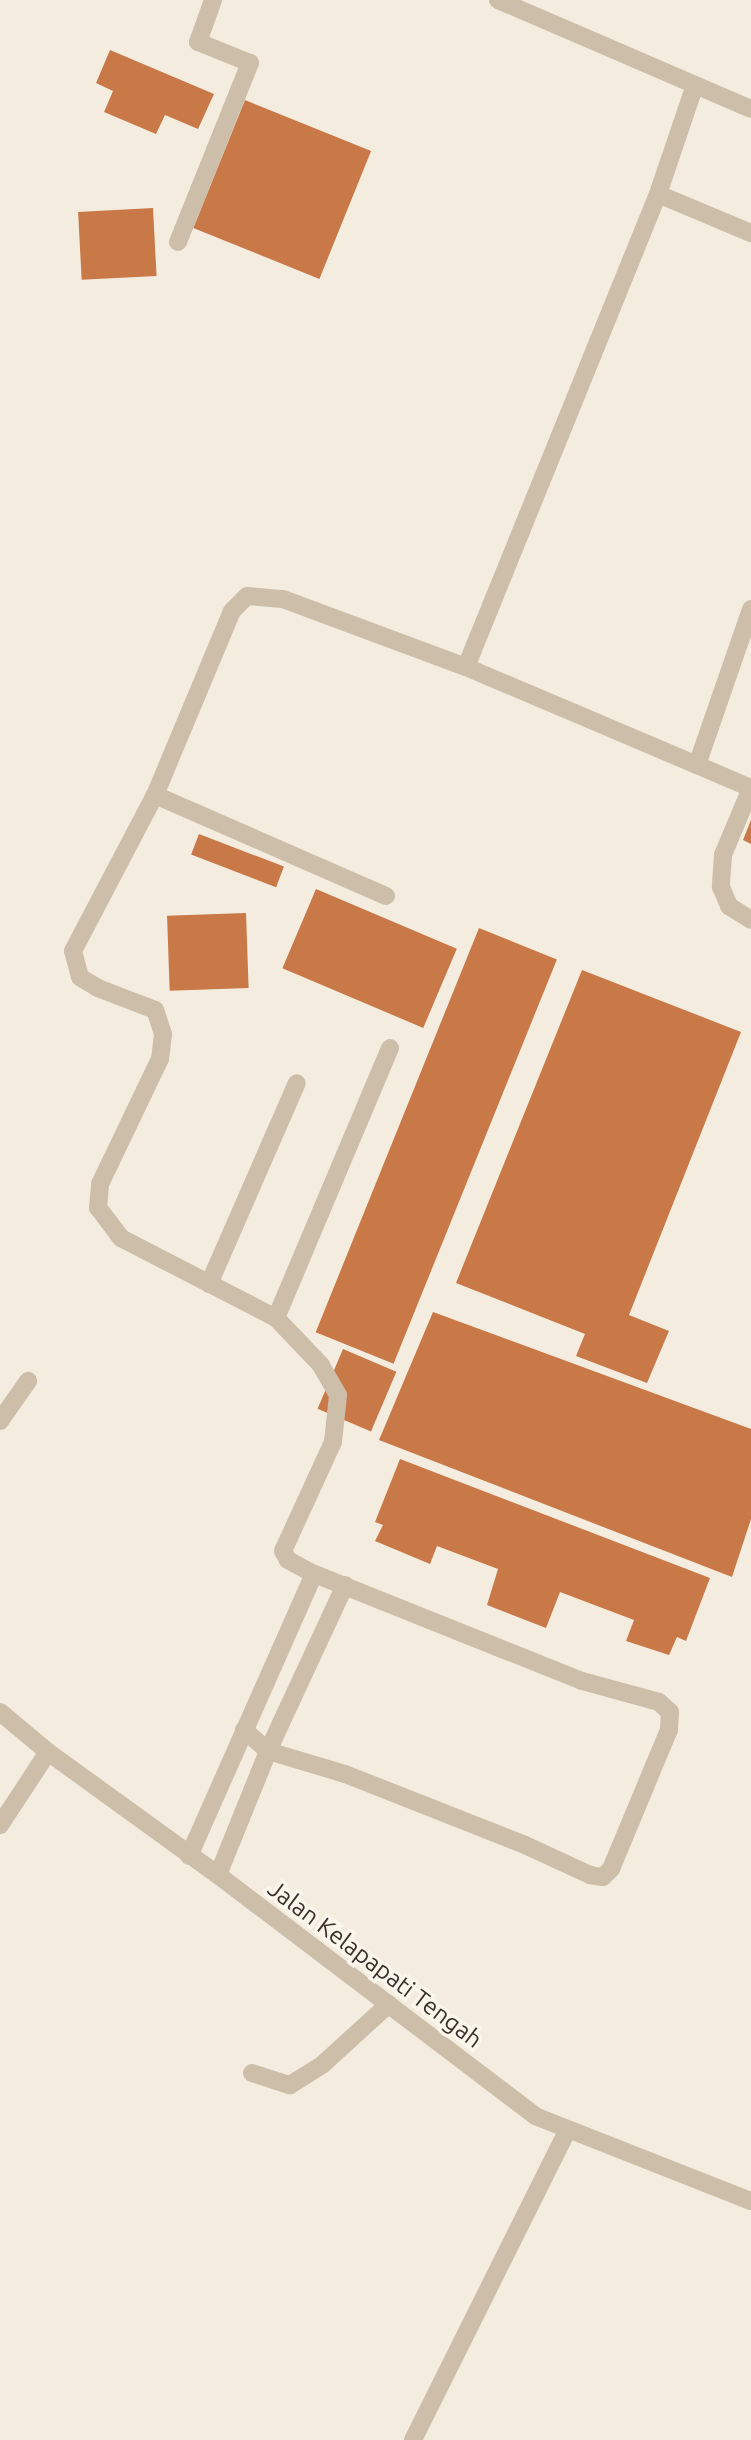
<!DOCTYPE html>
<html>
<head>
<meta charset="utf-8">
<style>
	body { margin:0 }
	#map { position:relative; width:751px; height:2440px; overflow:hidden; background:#f4eddf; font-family:Ubuntu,sans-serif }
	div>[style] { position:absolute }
	.building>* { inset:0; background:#c97847; transform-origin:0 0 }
	.lane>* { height:18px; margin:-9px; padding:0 9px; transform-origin:9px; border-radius:9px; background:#cdbeaa }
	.street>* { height:18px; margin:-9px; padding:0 9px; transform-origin:9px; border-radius:9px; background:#cdbeaa }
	span { translate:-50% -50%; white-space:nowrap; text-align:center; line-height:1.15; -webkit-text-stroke:7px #fbf6ec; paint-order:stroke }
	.street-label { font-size:24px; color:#3a312a }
</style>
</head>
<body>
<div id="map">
	<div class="building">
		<div style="clip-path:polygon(110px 50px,214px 94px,198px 129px,165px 115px,156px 134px,104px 112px,113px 91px,96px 83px)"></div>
		<div style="left:245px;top:100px;width:136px;height:138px;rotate:22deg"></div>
		<div style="left:153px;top:208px;width:68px;height:75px;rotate:87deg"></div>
		<div style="clip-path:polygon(751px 820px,751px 844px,743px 840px)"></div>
		<div style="left:199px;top:834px;width:91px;height:22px;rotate:21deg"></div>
		<div style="left:316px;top:889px;width:153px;height:86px;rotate:23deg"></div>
		<div style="left:246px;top:913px;width:75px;height:79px;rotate:88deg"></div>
		<div style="left:479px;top:928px;width:84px;height:436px;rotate:22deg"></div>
		<div style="clip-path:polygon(582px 970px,741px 1032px,629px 1315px,669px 1331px,647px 1383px,576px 1356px,585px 1334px,456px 1283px)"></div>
		<div style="clip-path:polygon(433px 1312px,751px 1429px,751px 1519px,732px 1577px,379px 1440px)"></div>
		<div style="left:343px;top:1349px;width:58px;height:65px;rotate:23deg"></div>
		<div style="clip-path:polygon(400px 1459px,710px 1578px,686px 1641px,677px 1637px,669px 1655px,626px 1641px,634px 1620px,560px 1592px,546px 1628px,487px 1605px,498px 1569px,437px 1546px,430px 1564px,375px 1541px,383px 1525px,375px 1522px)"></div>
	</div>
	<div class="lane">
		<div style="left:658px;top:194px;width:101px;rotate:22.8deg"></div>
		<div style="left:178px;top:242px;width:193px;rotate:-68.1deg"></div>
		<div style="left:250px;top:63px;width:56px;rotate:-158deg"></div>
		<div style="left:198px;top:42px;width:45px;rotate:-70.3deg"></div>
		<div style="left:466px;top:667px;width:510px;rotate:-67.91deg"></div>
		<div style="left:658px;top:194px;width:115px;rotate:-71.3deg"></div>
		<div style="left:697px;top:765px;width:165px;rotate:-70.9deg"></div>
		<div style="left:155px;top:795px;width:252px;rotate:23.6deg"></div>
		<div style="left:209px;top:1284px;width:219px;rotate:-66.4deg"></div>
		<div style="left:276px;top:1318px;width:293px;rotate:-67.1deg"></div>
		<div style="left:0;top:1421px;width:49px;rotate:-55deg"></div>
		<div style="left:244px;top:1730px;width:32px;rotate:41deg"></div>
		<div style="left:268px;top:1751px;width:80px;rotate:16.6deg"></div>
		<div style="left:345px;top:1774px;width:193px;rotate:21.5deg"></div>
		<div style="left:525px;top:1845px;width:72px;rotate:24.8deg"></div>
		<div style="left:590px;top:1875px;width:13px;rotate:9deg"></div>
		<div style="left:603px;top:1877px;width:11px;rotate:-45deg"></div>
		<div style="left:611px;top:1869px;width:151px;rotate:-67.4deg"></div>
		<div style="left:669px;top:1730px;width:18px;rotate:-87deg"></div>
		<div style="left:670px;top:1712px;width:15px;rotate:-138deg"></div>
		<div style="left:659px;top:1702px;width:80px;rotate:-164.7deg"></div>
		<div style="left:582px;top:1681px;width:289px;rotate:-158.2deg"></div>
		<div style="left:314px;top:1574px;width:30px;rotate:-152deg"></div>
		<div style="left:288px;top:1560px;width:10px;rotate:-119deg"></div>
		<div style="left:283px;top:1551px;width:120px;rotate:-65.4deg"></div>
		<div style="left:333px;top:1442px;width:47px;rotate:-83.9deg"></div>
		<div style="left:338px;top:1395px;width:34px;rotate:-120deg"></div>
		<div style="left:321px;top:1365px;width:65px;rotate:-133.8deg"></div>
		<div style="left:276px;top:1318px;width:174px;rotate:-152.7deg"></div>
		<div style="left:121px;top:1238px;width:38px;rotate:-127deg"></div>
		<div style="left:98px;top:1208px;width:24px;rotate:-85deg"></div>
		<div style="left:100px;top:1184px;width:139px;rotate:-64.4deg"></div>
		<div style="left:160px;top:1059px;width:25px;rotate:-83deg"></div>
		<div style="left:163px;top:1034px;width:25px;rotate:-108deg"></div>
		<div style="left:155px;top:1010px;width:61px;rotate:-158.9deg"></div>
		<div style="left:98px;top:988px;width:21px;rotate:-149deg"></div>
		<div style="left:80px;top:977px;width:27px;rotate:-105deg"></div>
		<div style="left:73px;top:951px;width:176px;rotate:-62.3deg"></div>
		<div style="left:155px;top:795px;width:199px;rotate:-67.3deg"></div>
		<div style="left:232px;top:611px;width:21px;rotate:-45deg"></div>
		<div style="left:247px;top:596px;width:36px;rotate:5deg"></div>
		<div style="left:283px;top:599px;width:195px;rotate:20.4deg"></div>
		<div style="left:466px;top:667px;width:310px;rotate:23deg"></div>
		<div style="left:751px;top:788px;width:73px;rotate:112.7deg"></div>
		<div style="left:723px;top:855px;width:32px;rotate:94deg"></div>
		<div style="left:721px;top:887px;width:21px;rotate:67deg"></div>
		<div style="left:729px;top:906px;width:26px;rotate:32deg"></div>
		<div style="left:189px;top:1856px;width:308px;rotate:-66.1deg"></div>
		<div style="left:218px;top:1875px;width:134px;rotate:-68deg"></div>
		<div style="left:268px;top:1751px;width:183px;rotate:-65.1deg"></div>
		<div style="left:252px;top:2073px;width:40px;rotate:18deg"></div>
		<div style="left:290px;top:2085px;width:39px;rotate:-32deg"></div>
		<div style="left:323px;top:2064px;width:89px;rotate:-42.3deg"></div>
	</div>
	<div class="street">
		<div style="left:498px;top:0;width:275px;rotate:23.3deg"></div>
		<div style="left:0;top:1712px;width:62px;rotate:39.8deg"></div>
		<div style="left:48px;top:1752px;width:210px;rotate:35.9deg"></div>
		<div style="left:218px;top:1875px;width:398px;rotate:37.2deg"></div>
		<div style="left:535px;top:2116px;width:232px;rotate:21.5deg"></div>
		<div style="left:0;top:1825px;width:87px;rotate:-56.7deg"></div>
		<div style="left:413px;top:2440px;width:345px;rotate:-63.5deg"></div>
	</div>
	<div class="street-label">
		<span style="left:375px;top:1964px;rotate:37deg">Jalan Kelapapati Tengah</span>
	</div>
</div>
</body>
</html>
